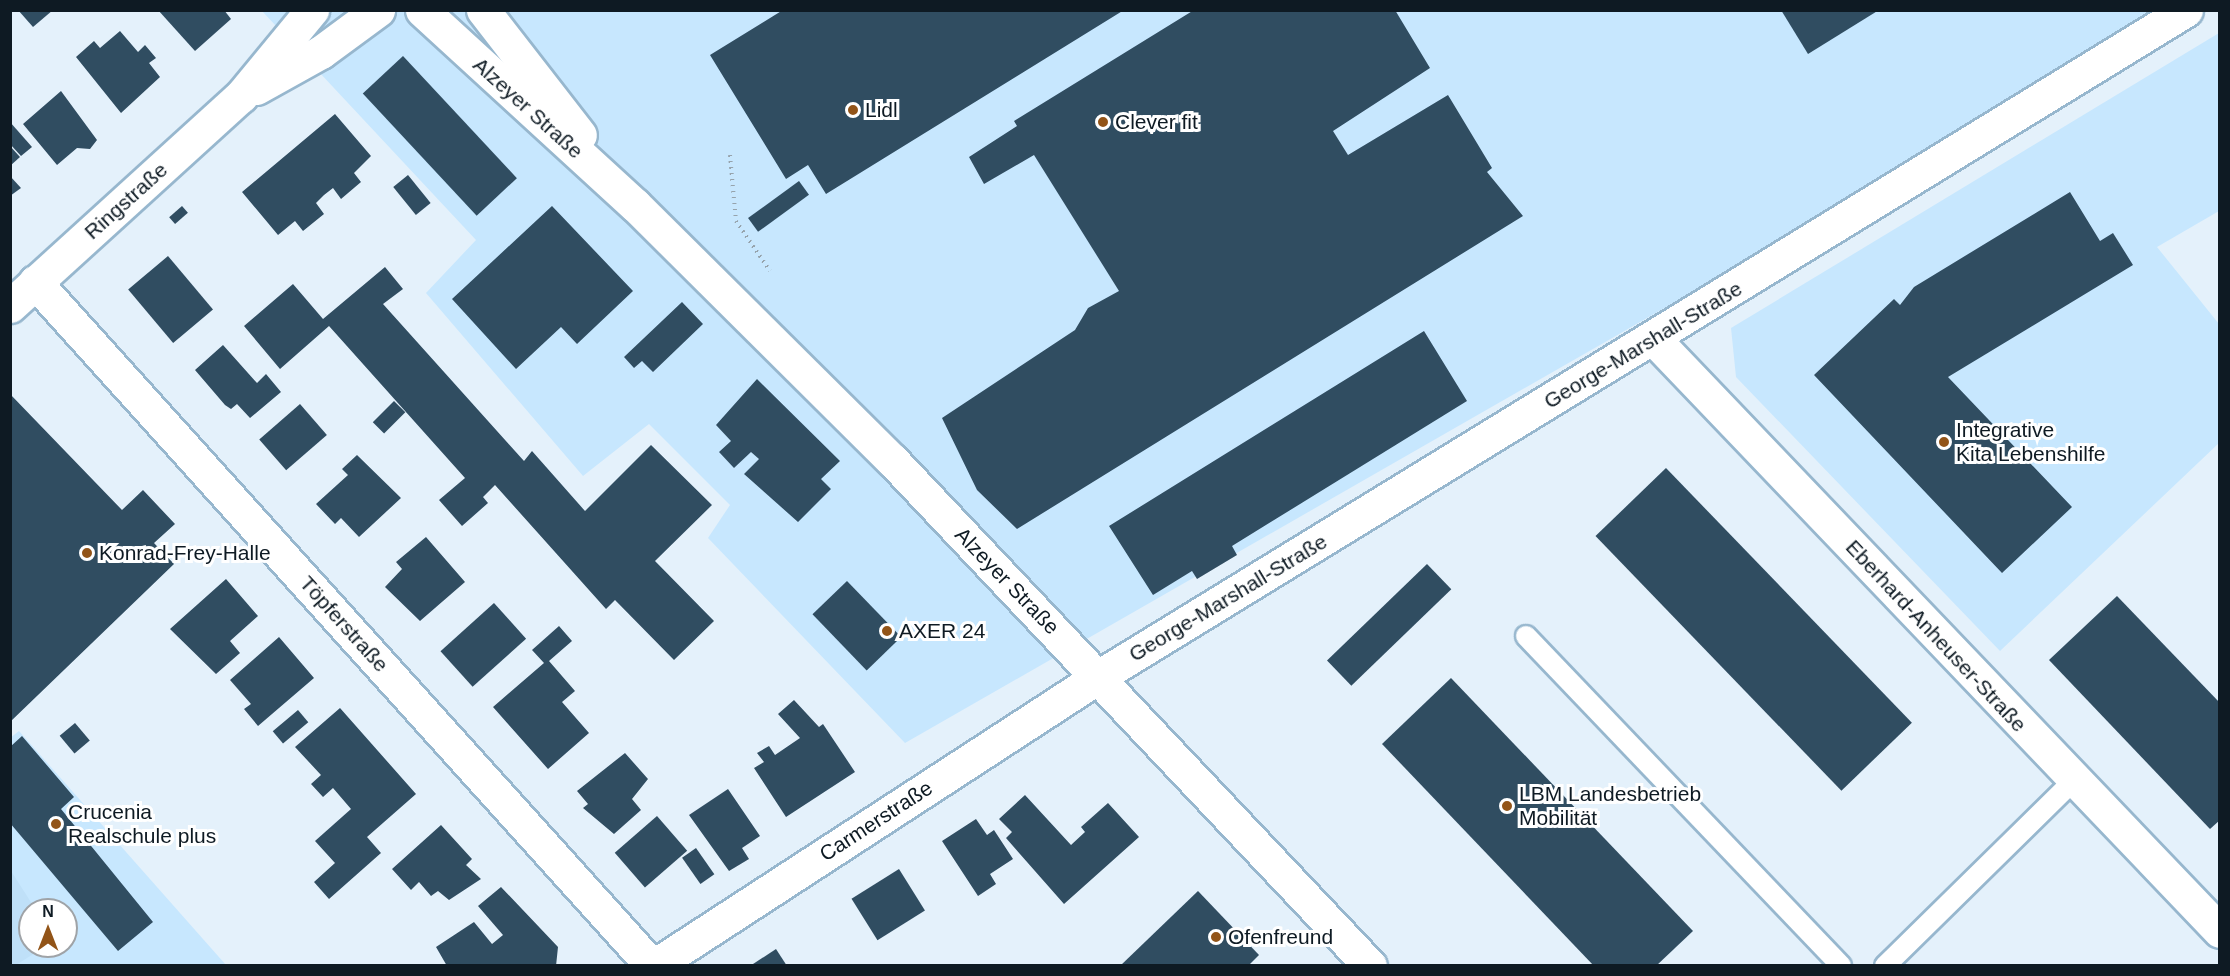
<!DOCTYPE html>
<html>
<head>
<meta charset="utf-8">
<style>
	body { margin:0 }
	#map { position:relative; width:2230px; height:976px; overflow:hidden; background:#e4f1fb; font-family:Helvetica,sans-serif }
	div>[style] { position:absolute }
	.built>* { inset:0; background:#c7e7fe }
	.green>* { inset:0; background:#bfe0f8 }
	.building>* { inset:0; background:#304d61; transform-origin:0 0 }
	.path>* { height:4px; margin-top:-2px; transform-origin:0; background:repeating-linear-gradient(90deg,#96a3ac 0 1.5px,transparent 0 6px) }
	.roads { filter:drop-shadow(2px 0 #97b7ce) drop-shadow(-2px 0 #97b7ce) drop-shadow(0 2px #97b7ce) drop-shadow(0 -2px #97b7ce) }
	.service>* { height:20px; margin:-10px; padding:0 10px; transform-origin:10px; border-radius:10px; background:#fff }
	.minor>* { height:33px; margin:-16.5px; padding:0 16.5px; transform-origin:16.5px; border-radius:16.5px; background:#fff }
	.tertiary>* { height:33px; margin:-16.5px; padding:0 16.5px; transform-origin:16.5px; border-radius:16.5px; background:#fff }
	.secondary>* { height:33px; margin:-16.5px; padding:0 16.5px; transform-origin:16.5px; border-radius:16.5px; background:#fff }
	.dots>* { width:16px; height:16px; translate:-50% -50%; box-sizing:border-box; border:3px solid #fff; border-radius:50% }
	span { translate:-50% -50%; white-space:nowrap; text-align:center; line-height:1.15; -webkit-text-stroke:6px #fff; paint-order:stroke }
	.street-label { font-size:21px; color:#0e1a23 }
	.poi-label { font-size:21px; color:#0e1a23 }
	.left { translate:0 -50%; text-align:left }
	.frame { position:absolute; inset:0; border:12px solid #0e1a23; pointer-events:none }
	.north { position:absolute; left:18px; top:898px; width:60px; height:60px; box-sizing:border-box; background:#fff; border:2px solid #9fa3a7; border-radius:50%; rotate:0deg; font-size:16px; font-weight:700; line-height:24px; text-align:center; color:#0e1a23 }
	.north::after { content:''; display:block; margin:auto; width:21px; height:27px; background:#925418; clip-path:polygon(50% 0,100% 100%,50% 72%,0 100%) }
</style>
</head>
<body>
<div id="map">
	<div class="built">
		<div style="clip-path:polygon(262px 11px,2183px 11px,905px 743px,708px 538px,730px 505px,649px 424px,583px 476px,426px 293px,476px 240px)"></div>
		<div style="clip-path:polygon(2219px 33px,2219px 211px,2157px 247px,2219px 324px,2219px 443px,2000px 651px,1736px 377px,1731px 328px)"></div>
		<div style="clip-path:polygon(evenodd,19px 731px,226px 965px,11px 965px,10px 738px,19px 731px,30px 910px,66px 910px,66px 946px,30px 946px,30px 910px)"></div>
	</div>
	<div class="green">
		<div style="clip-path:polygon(11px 871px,36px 910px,30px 910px,30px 946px,46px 946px,16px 965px,11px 965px)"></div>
	</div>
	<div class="building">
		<div style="clip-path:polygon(18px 10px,53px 10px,33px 27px)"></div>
		<div style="clip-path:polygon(158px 10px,224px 10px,231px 19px,195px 51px)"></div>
		<div style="clip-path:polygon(783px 10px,1124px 10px,826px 194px,808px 165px,786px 179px,710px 55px)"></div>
		<div style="clip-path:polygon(1194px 10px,1395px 10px,1430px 68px,1333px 131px,1348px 155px,1448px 95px,1492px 168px,1487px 172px,1523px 216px,1017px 529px,977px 490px,942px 418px,1075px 330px,1088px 308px,1119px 291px,1034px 155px,984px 184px,969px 157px,1017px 126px,1014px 121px)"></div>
		<div style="clip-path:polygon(1781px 10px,1879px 10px,1808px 54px)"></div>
		<div style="clip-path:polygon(120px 31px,138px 52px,145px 45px,156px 58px,149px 63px,160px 77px,121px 113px,76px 57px,94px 41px,100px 48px)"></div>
		<div style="left:403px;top:56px;width:167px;height:55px;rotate:47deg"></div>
		<div style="clip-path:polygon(61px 91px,97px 140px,90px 149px,77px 148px,57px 165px,23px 124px)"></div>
		<div style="clip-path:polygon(335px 114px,371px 156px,354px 173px,361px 182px,341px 199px,333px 188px,324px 195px,316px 203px,324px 214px,303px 231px,295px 221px,278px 235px,242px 192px)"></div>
		<div style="clip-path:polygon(10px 122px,32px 147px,21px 156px,10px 144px)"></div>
		<div style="clip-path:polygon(10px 146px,20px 157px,10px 166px)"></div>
		<div style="left:408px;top:175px;width:36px;height:19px;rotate:51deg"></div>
		<div style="clip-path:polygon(10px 176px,21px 188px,10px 196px)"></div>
		<div style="left:799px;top:181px;width:17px;height:63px;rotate:54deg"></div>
		<div style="clip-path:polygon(2070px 192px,2100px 241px,2113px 233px,2133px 265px,1948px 377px,2072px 507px,2002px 573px,1814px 375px,1894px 299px,1900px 305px,1914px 287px)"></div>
		<div style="left:182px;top:206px;width:9px;height:17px;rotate:49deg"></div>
		<div style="clip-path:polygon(552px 206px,633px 291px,577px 344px,561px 327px,516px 369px,452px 299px)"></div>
		<div style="left:168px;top:256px;width:70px;height:52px;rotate:50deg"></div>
		<div style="clip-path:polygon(385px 267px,403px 289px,383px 304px,524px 461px,532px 451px,585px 511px,651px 445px,712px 505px,655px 561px,714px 621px,674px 660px,615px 600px,606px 609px,495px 485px,483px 497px,488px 503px,462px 526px,439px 500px,465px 478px,329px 326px,280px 369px,244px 326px,293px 284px,323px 319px)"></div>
		<div style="clip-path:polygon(682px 302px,703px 324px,653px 372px,642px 361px,634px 368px,624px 357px)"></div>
		<div style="clip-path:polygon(1424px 331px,1467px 401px,1232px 546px,1237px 555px,1197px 579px,1192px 571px,1153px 595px,1109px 526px)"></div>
		<div style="clip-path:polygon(223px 345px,257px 383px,266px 374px,281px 392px,250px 418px,237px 404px,231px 409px,225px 405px,195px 370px)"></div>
		<div style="clip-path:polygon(757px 379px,840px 461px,821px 479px,831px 489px,798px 522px,744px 474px,759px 459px,751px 452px,734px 468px,719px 452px,731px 441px,716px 425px)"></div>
		<div style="clip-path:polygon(10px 394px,122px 510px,143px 490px,175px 524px,154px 543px,174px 564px,10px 722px)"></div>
		<div style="left:394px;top:401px;width:16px;height:30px;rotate:45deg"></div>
		<div style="left:300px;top:404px;width:41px;height:54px;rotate:49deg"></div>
		<div style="clip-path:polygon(357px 455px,401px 498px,359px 537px,341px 518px,335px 524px,316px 504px,348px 475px,342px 469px)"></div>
		<div style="left:1666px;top:468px;width:354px;height:98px;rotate:46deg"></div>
		<div style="clip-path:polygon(426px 537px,465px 582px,420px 621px,385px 587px,402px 569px,396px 562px)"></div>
		<div style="left:1427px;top:564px;width:35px;height:139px;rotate:46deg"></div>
		<div style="clip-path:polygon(226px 579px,258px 616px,230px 641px,240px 653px,216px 674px,170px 629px)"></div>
		<div style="left:847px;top:581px;width:78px;height:48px;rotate:46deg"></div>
		<div style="clip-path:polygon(2117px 596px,2220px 703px,2220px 820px,2210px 829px,2049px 660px)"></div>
		<div style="left:494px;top:603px;width:48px;height:72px;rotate:48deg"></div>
		<div style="clip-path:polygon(559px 626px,572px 641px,549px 661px,575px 691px,562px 702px,589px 733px,548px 769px,493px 707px,544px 663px,532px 650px)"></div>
		<div style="clip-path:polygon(279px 637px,314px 678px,258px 726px,244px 709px,251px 704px,230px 680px)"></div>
		<div style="clip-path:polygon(1451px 678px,1693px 931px,1656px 966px,1594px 966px,1382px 744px)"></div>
		<div style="clip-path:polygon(794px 700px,819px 727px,823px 724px,855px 772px,786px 817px,754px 768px,764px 762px,757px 753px,769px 746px,775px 755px,800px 738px,778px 714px)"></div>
		<div style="clip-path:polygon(340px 708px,416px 794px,367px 837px,381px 853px,329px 899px,314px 882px,335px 863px,315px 841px,351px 809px,333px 788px,323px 797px,311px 784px,321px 775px,295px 747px)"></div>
		<div style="left:298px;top:710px;width:16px;height:33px;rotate:50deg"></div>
		<div style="left:75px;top:723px;width:23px;height:20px;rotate:50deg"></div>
		<div style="clip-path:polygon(22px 736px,74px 797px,61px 809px,153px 922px,118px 951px,10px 823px,10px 747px)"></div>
		<div style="clip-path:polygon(625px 753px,648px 779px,632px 799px,641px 810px,614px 834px,583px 808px,588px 804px,577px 791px)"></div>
		<div style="clip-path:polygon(728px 789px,760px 836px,742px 848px,749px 859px,729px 871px,689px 815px)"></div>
		<div style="clip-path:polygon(1025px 795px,1071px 845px,1085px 832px,1081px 827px,1108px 803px,1139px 837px,1064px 904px,1006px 838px,1012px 832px,999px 819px)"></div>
		<div style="left:657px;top:816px;width:46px;height:56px;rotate:49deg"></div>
		<div style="clip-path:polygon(976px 819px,987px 835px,994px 830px,1013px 859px,990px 874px,996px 884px,978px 896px,942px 841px)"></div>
		<div style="clip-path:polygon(441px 825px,472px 859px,466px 865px,481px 879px,449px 900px,438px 891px,431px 896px,419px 882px,411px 890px,392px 869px)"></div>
		<div style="left:696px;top:848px;width:32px;height:17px;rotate:55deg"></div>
		<div style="left:899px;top:869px;width:49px;height:56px;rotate:58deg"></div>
		<div style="clip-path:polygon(501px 887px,558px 947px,556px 966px,447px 966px,436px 947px,474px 922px,492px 944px,503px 935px,478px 906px)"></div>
		<div style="clip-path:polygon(1198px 891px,1259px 955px,1248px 966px,1120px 966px)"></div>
		<div style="clip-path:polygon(776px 949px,787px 966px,750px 966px)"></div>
	</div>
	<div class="path">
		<div style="left:730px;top:155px;width:66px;rotate:84.8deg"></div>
		<div style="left:736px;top:221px;width:60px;rotate:55.8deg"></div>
	</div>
	<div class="roads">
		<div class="service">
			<div style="left:1526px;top:636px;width:456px;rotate:46.3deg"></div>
			<div style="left:1885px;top:966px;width:264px;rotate:-44.5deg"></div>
		</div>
		<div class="minor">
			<div style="left:35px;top:282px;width:921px;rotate:47.95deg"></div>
			<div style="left:1654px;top:339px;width:819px;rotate:46.29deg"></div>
			<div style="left:654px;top:966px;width:530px;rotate:-33.06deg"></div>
			<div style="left:1098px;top:677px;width:1276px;rotate:-31.51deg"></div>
		</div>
		<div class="tertiary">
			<div style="left:256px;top:88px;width:74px;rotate:-29deg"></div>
			<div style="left:321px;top:52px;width:71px;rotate:-36.4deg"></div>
			<div style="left:10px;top:306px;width:312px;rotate:-42.3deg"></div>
			<div style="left:241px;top:96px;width:112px;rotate:-50.5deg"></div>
		</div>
		<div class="secondary">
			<div style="left:422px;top:10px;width:289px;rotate:42.5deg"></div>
			<div style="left:635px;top:205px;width:362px;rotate:44.8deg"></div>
			<div style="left:892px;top:460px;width:696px;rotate:46.63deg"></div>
			<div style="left:483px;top:10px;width:158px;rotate:52.2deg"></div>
		</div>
	</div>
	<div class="dots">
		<div style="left:853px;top:110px;background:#925418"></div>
		<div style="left:1103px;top:122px;background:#925418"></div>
		<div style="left:1944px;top:442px;background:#925418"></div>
		<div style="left:87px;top:553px;background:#925418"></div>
		<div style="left:887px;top:631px;background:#925418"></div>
		<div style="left:1507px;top:806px;background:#925418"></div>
		<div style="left:56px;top:824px;background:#925418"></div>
		<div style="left:1216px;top:937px;background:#925418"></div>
	</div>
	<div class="street-label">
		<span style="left:528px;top:108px;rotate:42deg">Alzeyer Straße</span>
		<span style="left:126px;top:201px;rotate:-42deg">Ringstraße</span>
		<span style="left:1643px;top:345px;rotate:-31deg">George-Marshall-Straße</span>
		<span style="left:1007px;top:581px;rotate:46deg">Alzeyer Straße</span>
		<span style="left:1228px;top:598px;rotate:-31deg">George-Marshall-Straße</span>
		<span style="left:344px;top:624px;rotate:48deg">Töpferstraße</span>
		<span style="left:1936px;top:636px;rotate:47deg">Eberhard-Anheuser-Straße</span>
		<span style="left:876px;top:821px;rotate:-33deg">Carmerstraße</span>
	</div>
	<div class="poi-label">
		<span class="left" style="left:865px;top:110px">Lidl</span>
		<span class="left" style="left:1115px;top:122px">Clever fit</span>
		<span class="left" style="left:1956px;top:442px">Integrative<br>Kita Lebenshilfe</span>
		<span class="left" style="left:99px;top:553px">Konrad-Frey-Halle</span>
		<span class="left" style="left:899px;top:631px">AXER 24</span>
		<span class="left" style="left:1519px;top:806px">LBM Landesbetrieb<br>Mobilität</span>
		<span class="left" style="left:68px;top:824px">Crucenia<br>Realschule plus</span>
		<span class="left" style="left:1228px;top:937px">Ofenfreund</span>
	</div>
	<div class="frame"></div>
	<div class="north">N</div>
</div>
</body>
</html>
